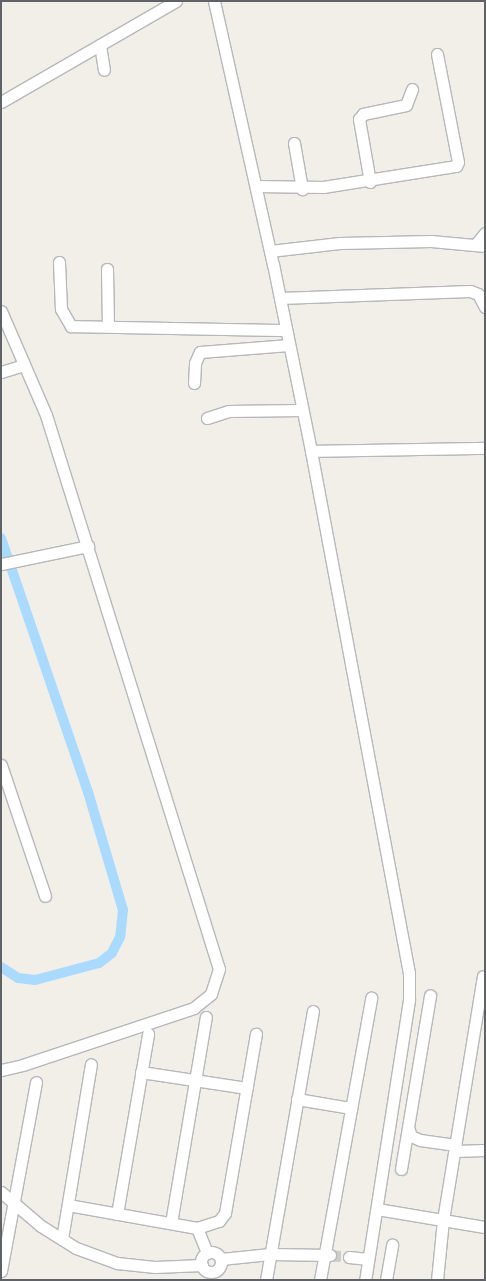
<!DOCTYPE html>
<html>
<head>
<meta charset="utf-8">
<style>
	body { margin:0 }
	#map { position:relative; width:486px; height:1281px; overflow:hidden; background:#f1efe8; font-family:Arial,sans-serif }
	div>[style] { position:absolute }
	.canal>* { height:10px; margin:-5px; padding:0 5px; transform-origin:5px; border-radius:5px; background:#aadaff }
	.minor-tunnel>* { height:11px; margin-top:-5.5px; transform-origin:0; background:repeating-linear-gradient(90deg,#ccccc8 0 11px,transparent 0 16.5px) }
	.roads { filter:drop-shadow(1px 0 #b5b8bc) drop-shadow(-1px 0 #b5b8bc) drop-shadow(0 1px #b5b8bc) drop-shadow(0 -1px #b5b8bc) }
	.minor>* { height:11px; margin:-5.5px; padding:0 5.5px; transform-origin:5.5px; border-radius:5.5px; background:#fff }
	.minor>.ring { margin:-5.5px; padding:0; box-sizing:content-box; background:none; border:11px solid #fff; border-radius:50% }
	span { translate:-50% -50%; white-space:nowrap; text-align:center; line-height:1.15; -webkit-text-stroke:4.5px #fff; paint-order:stroke }
	.frame { position:absolute; inset:0; border:2px solid #5f6368; pointer-events:none }
</style>
</head>
<body>
<div id="map">
	<div class="canal">
		<div style="left:1px;top:538px;width:268px;rotate:71.1deg"></div>
		<div style="left:88px;top:792px;width:123px;rotate:73.5deg"></div>
		<div style="left:123px;top:910px;width:27px;rotate:96deg"></div>
		<div style="left:120px;top:937px;width:18px;rotate:117deg"></div>
		<div style="left:112px;top:953px;width:16px;rotate:142deg"></div>
		<div style="left:99px;top:963px;width:66px;rotate:165.1deg"></div>
		<div style="left:35px;top:980px;width:17px;rotate:-173deg"></div>
		<div style="left:18px;top:978px;width:20px;rotate:-147deg"></div>
	</div>
	<div class="minor-tunnel">
		<div style="left:330px;top:1255px;width:19px;rotate:6deg"></div>
	</div>
	<div class="roads">
		<div class="minor">
			<div style="left:214px;top:1px;width:270px;rotate:77.4deg"></div>
			<div style="left:273px;top:264px;width:191px;rotate:78.5deg"></div>
			<div style="left:311px;top:451px;width:531px;rotate:79.37deg"></div>
			<div style="left:409px;top:973px;width:27px;rotate:90deg"></div>
			<div style="left:409px;top:1000px;width:283px;rotate:98.9deg"></div>
			<div style="left:100px;top:45px;width:25px;rotate:81deg"></div>
			<div style="left:1px;top:102px;width:202px;rotate:-30deg"></div>
			<div style="left:294px;top:143px;width:47px;rotate:80.1deg"></div>
			<div style="left:370px;top:182px;width:64px;rotate:-99.9deg"></div>
			<div style="left:359px;top:119px;width:6px;rotate:-51deg"></div>
			<div style="left:363px;top:114px;width:44px;rotate:-11.8deg"></div>
			<div style="left:406px;top:105px;width:17px;rotate:-69deg"></div>
			<div style="left:256px;top:186px;width:67px;rotate:0.9deg"></div>
			<div style="left:323px;top:187px;width:135px;rotate:-9deg"></div>
			<div style="left:456px;top:166px;width:4px;rotate:-63deg"></div>
			<div style="left:458px;top:162px;width:110px;rotate:-101deg"></div>
			<div style="left:476px;top:244px;width:14px;rotate:-51deg"></div>
			<div style="left:270px;top:251px;width:70px;rotate:-6.5deg"></div>
			<div style="left:340px;top:243px;width:91px;rotate:-1.3deg"></div>
			<div style="left:431px;top:241px;width:54px;rotate:5.3deg"></div>
			<div style="left:59px;top:262px;width:47px;rotate:87.6deg"></div>
			<div style="left:61px;top:309px;width:20px;rotate:60deg"></div>
			<div style="left:71px;top:326px;width:215px;rotate:1.1deg"></div>
			<div style="left:107px;top:269px;width:57px;rotate:89deg"></div>
			<div style="left:280px;top:298px;width:190px;rotate:-2.1deg"></div>
			<div style="left:470px;top:291px;width:9px;rotate:21deg"></div>
			<div style="left:478px;top:294px;width:15px;rotate:62deg"></div>
			<div style="left:1px;top:311px;width:113px;rotate:66.6deg"></div>
			<div style="left:46px;top:415px;width:580px;rotate:72.66deg"></div>
			<div style="left:219px;top:969px;width:26px;rotate:108deg"></div>
			<div style="left:211px;top:994px;width:22px;rotate:141deg"></div>
			<div style="left:194px;top:1008px;width:180px;rotate:161.6deg"></div>
			<div style="left:23px;top:1065px;width:23px;rotate:167deg"></div>
			<div style="left:1px;top:372px;width:24px;rotate:-17deg"></div>
			<div style="left:194px;top:383px;width:20px;rotate:-87deg"></div>
			<div style="left:195px;top:363px;width:12px;rotate:-66deg"></div>
			<div style="left:200px;top:352px;width:89px;rotate:-4.5deg"></div>
			<div style="left:207px;top:418px;width:22px;rotate:-18deg"></div>
			<div style="left:228px;top:411px;width:73px;rotate:-0.8deg"></div>
			<div style="left:311px;top:451px;width:174px;rotate:-1deg"></div>
			<div style="left:1px;top:564px;width:89px;rotate:-11.7deg"></div>
			<div style="left:1px;top:765px;width:138px;rotate:71.4deg"></div>
			<div style="left:141px;top:1072px;width:107px;rotate:8.6deg"></div>
			<div style="left:297px;top:1099px;width:55px;rotate:9.5deg"></div>
			<div style="left:409px;top:1130px;width:6px;rotate:72deg"></div>
			<div style="left:411px;top:1136px;width:10px;rotate:24deg"></div>
			<div style="left:420px;top:1140px;width:36px;rotate:8deg"></div>
			<div style="left:455px;top:1151px;width:30px;rotate:-2deg"></div>
			<div style="left:401px;top:1169px;width:176px;rotate:-80.5deg"></div>
			<div style="left:1px;top:1192px;width:52px;rotate:40.4deg"></div>
			<div style="left:41px;top:1226px;width:41px;rotate:32.2deg"></div>
			<div style="left:76px;top:1248px;width:44px;rotate:20.1deg"></div>
			<div style="left:117px;top:1263px;width:38px;rotate:6deg"></div>
			<div style="left:155px;top:1267px;width:47px;rotate:-2.4deg"></div>
			<div style="left:68px;top:1205px;width:131px;rotate:10.1deg"></div>
			<div style="left:197px;top:1228px;width:27px;rotate:68deg"></div>
			<div style="left:377px;top:1209px;width:109px;rotate:9.5deg"></div>
			<div style="left:117px;top:1214px;width:183px;rotate:-80.2deg"></div>
			<div style="left:171px;top:1223px;width:209px;rotate:-80.4deg"></div>
			<div style="left:197px;top:1228px;width:23px;rotate:-18deg"></div>
			<div style="left:219px;top:1221px;width:10px;rotate:-53deg"></div>
			<div style="left:225px;top:1213px;width:182px;rotate:-80.2deg"></div>
			<div style="left:62px;top:1239px;width:177px;rotate:-80.6deg"></div>
			<div class="ring" style="left:201px;top:1252px;width:9px;height:9px"></div>
			<div style="left:349px;top:1257px;width:19px;rotate:6deg"></div>
			<div style="left:221px;top:1259px;width:49px;rotate:-5.8deg"></div>
			<div style="left:270px;top:1254px;width:60px;rotate:1deg"></div>
			<div style="left:1px;top:1271px;width:192px;rotate:-79.5deg"></div>
			<div style="left:266px;top:1280px;width:273px;rotate:-80.1deg"></div>
			<div style="left:320px;top:1280px;width:287px;rotate:-79.7deg"></div>
			<div style="left:386px;top:1280px;width:36px;rotate:-80deg"></div>
			<div style="left:437px;top:1280px;width:60px;rotate:-84.3deg"></div>
			<div style="left:443px;top:1220px;width:247px;rotate:-80.7deg"></div>
		</div>
	</div>
	<div class="frame"></div>
</div>
</body>
</html>
